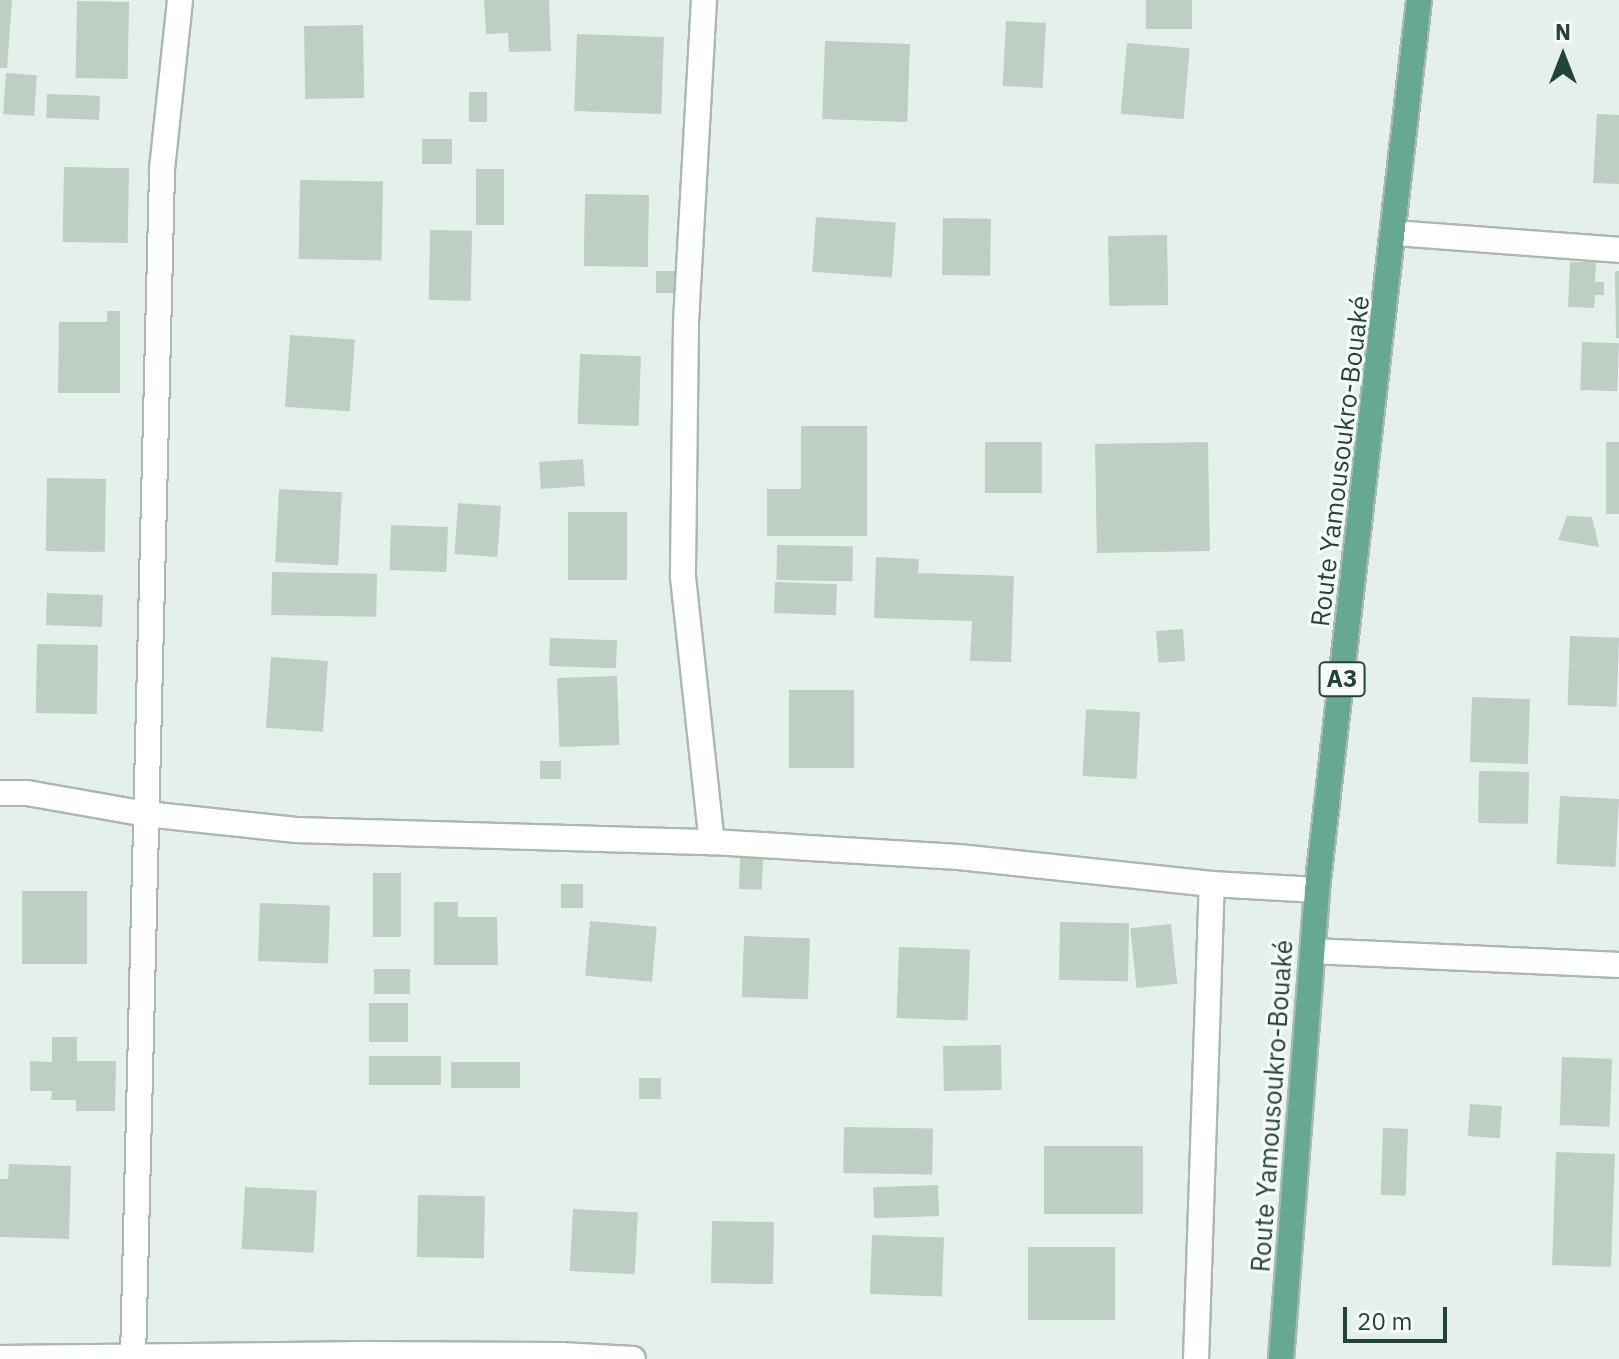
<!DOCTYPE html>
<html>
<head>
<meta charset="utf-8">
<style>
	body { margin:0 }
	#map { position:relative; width:1619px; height:1359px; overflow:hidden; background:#e5f0ea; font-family:"IBM Plex Sans",sans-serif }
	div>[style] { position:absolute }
	.building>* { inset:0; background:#bdcec5; transform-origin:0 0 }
	.roads { filter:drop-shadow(2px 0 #a7b9b1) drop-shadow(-2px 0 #a7b9b1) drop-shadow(0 2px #a7b9b1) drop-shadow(0 -2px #a7b9b1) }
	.minor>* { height:24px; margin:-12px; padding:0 12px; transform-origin:12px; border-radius:12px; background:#fff }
	.primary>* { height:24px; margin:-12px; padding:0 12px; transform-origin:12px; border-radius:12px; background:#66a990 }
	span { translate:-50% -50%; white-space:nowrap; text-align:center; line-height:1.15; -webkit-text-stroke:6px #f7fbf8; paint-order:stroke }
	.shield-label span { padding:2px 6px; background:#f7fbf8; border:2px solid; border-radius:6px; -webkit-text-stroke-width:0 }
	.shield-label { font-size:24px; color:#224437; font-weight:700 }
	.street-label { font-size:26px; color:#224437 }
	.north { position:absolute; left:1523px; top:16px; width:80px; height:80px; -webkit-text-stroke:6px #f7fbf8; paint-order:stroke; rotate:0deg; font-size:22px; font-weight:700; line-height:32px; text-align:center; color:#224437 }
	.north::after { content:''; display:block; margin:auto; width:28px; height:36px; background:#224437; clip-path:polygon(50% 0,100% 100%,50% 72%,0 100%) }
	.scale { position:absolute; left:1343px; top:1307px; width:104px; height:36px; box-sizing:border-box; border:4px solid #224437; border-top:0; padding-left:10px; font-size:24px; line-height:28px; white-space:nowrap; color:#224437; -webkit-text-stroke:6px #f7fbf8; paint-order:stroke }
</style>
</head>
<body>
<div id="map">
	<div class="building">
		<div style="clip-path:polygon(0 0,12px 0,7px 68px,0 68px)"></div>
		<div style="clip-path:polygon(484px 0,549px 0,551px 51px,509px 52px,508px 33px,486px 34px)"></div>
		<div style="left:1146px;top:0;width:46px;height:29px"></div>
		<div style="left:77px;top:1px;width:52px;height:77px;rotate:1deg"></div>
		<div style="left:1006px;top:21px;width:40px;height:65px;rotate:3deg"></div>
		<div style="left:363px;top:25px;width:73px;height:59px;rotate:89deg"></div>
		<div style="left:577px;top:34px;width:87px;height:77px;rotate:2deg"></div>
		<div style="left:825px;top:41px;width:85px;height:78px;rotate:2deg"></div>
		<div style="left:1127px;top:43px;width:63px;height:71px;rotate:5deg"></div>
		<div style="left:6px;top:73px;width:31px;height:41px;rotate:4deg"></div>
		<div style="left:469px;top:92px;width:18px;height:30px"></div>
		<div style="left:47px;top:94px;width:53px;height:24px;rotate:2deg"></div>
		<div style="clip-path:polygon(1597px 114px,1619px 115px,1619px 184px,1593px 183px)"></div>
		<div style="left:452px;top:139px;width:25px;height:30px;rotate:90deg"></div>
		<div style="left:64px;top:167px;width:65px;height:75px;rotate:1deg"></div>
		<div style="left:504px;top:169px;width:56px;height:28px;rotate:90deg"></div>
		<div style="left:300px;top:180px;width:83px;height:79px;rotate:1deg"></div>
		<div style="left:585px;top:194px;width:64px;height:72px;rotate:1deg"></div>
		<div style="left:816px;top:217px;width:80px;height:55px;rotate:4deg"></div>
		<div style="left:943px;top:218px;width:48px;height:57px;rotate:1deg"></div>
		<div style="left:430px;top:230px;width:42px;height:70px;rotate:1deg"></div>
		<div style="left:1167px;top:235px;width:70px;height:59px;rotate:89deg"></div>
		<div style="clip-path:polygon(1570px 262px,1596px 262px,1595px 282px,1604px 282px,1604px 295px,1595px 295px,1594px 308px,1568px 307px)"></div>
		<div style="left:656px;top:271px;width:25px;height:22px"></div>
		<div style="clip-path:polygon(1615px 271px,1619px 271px,1619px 338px,1616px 338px)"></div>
		<div style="clip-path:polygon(107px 311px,120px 311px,120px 393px,58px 393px,59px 322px,107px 322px)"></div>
		<div style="left:290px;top:335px;width:65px;height:72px;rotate:4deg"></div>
		<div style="left:1582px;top:342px;width:37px;height:48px;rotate:2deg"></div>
		<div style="left:580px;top:354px;width:61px;height:70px;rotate:2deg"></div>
		<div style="clip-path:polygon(801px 426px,867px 426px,867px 536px,767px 536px,767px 489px,801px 489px)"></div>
		<div style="left:985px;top:442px;width:57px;height:51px"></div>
		<div style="left:1208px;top:442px;width:109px;height:113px;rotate:89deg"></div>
		<div style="left:1606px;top:442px;width:13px;height:72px"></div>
		<div style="left:583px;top:459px;width:27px;height:44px;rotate:86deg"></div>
		<div style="left:47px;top:478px;width:59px;height:73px;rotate:1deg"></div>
		<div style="left:279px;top:489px;width:63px;height:73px;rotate:3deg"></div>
		<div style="left:458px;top:503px;width:43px;height:51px;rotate:4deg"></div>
		<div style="left:568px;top:512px;width:59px;height:68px"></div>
		<div style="clip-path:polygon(1567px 516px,1592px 517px,1599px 547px,1558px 540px)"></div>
		<div style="left:391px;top:525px;width:57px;height:45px;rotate:2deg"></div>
		<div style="left:777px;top:545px;width:76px;height:35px;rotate:1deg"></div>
		<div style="clip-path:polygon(876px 557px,919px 559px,918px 573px,1014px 576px,1011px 662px,970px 661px,972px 621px,874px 618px)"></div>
		<div style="left:272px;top:572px;width:105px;height:43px;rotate:1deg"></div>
		<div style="left:775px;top:582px;width:62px;height:31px;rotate:2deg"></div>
		<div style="left:47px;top:593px;width:56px;height:32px;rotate:2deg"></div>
		<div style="left:1183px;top:629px;width:32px;height:27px;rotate:86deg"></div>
		<div style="left:1570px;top:636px;width:49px;height:69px;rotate:2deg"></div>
		<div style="left:550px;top:638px;width:67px;height:28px;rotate:2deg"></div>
		<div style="left:37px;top:644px;width:61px;height:69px;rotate:1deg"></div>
		<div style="left:271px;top:657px;width:57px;height:71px;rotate:4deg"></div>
		<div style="left:617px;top:676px;width:69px;height:60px;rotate:88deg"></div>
		<div style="left:789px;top:690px;width:65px;height:78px"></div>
		<div style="left:1472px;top:697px;width:58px;height:65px;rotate:2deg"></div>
		<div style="left:1140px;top:712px;width:67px;height:54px;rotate:93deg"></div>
		<div style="left:540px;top:761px;width:21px;height:18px"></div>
		<div style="left:1479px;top:771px;width:50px;height:52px;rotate:1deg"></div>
		<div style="left:1560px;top:796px;width:59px;height:68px;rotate:3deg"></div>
		<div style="left:740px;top:857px;width:23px;height:32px;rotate:2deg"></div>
		<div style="left:373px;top:873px;width:28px;height:64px"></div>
		<div style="left:561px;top:884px;width:22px;height:24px"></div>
		<div style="left:22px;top:891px;width:65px;height:73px"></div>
		<div style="clip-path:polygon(434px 902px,458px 902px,458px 917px,497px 917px,498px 965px,434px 965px)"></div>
		<div style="left:260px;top:903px;width:70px;height:58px;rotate:2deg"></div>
		<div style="left:590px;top:921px;width:67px;height:55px;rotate:5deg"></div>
		<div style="left:1060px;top:922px;width:69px;height:58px;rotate:1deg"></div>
		<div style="left:1171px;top:924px;width:60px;height:41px;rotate:84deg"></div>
		<div style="left:744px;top:936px;width:66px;height:61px;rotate:2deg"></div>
		<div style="left:899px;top:947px;width:71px;height:71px;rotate:2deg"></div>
		<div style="left:374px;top:969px;width:36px;height:25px"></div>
		<div style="left:369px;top:1003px;width:39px;height:39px"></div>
		<div style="clip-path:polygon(52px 1037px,77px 1037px,77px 1061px,116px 1061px,115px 1111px,76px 1111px,76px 1100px,51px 1100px,52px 1091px,30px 1091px,30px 1061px,52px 1062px)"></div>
		<div style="left:1001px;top:1045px;width:45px;height:58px;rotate:89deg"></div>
		<div style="left:369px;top:1056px;width:72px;height:29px"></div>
		<div style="left:1562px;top:1057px;width:50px;height:68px;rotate:2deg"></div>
		<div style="left:451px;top:1062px;width:69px;height:26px"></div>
		<div style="left:661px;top:1078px;width:21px;height:22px;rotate:90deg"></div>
		<div style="left:1470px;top:1104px;width:32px;height:32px;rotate:4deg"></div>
		<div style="left:844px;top:1127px;width:89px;height:46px;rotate:1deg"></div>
		<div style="left:1383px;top:1128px;width:25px;height:67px;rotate:2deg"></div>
		<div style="left:1044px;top:1146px;width:99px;height:68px"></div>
		<div style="left:1556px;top:1152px;width:59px;height:113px;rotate:2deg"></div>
		<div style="clip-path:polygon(9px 1164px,71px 1166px,69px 1239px,0 1237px,0 1179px,8px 1179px)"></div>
		<div style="left:938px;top:1185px;width:31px;height:65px;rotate:88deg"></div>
		<div style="left:245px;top:1187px;width:72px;height:62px;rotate:3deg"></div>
		<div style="left:418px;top:1195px;width:67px;height:62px;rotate:1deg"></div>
		<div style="left:573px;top:1209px;width:65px;height:62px;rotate:3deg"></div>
		<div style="left:712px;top:1221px;width:62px;height:62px;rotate:1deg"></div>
		<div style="left:872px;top:1235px;width:72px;height:59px;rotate:2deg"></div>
		<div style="left:1028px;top:1247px;width:87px;height:73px"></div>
	</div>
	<div class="roads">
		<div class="minor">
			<div style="left:704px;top:0;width:324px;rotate:93.2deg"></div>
			<div style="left:686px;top:324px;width:253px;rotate:90.7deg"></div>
			<div style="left:683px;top:577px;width:267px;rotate:83.8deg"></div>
			<div style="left:1395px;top:233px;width:225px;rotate:4.3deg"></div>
			<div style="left:0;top:793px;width:27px"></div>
			<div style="left:27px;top:793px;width:121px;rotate:10deg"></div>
			<div style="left:146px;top:814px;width:151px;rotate:6.1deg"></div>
			<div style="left:296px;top:830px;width:416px;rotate:1.7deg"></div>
			<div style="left:712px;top:842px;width:247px;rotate:3.5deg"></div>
			<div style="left:959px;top:857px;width:254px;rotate:6.1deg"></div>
			<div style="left:1212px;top:884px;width:105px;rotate:3.3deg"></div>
			<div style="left:1313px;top:951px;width:306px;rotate:2.6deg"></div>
			<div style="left:0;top:1358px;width:353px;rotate:-0.6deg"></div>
			<div style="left:353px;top:1354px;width:208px;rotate:0.3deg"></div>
			<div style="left:561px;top:1355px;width:72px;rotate:3.2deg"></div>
			<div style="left:133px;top:1359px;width:1190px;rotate:-88.6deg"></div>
			<div style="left:162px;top:169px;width:170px;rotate:-83.9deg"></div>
			<div style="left:1196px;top:1359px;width:475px;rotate:-88.1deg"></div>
		</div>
		<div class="primary">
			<div style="left:1281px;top:1359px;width:470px;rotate:-85.6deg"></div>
			<div style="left:1317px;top:890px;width:896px;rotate:-83.46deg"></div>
		</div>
	</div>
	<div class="shield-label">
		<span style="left:1342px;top:679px">A3</span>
	</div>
	<div class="street-label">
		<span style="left:1340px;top:461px;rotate:-83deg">Route Yamousoukro-Bouaké</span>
		<span style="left:1272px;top:1106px;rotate:-86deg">Route Yamousoukro-Bouaké</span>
	</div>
	<div class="north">N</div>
	<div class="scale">20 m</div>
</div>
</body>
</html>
